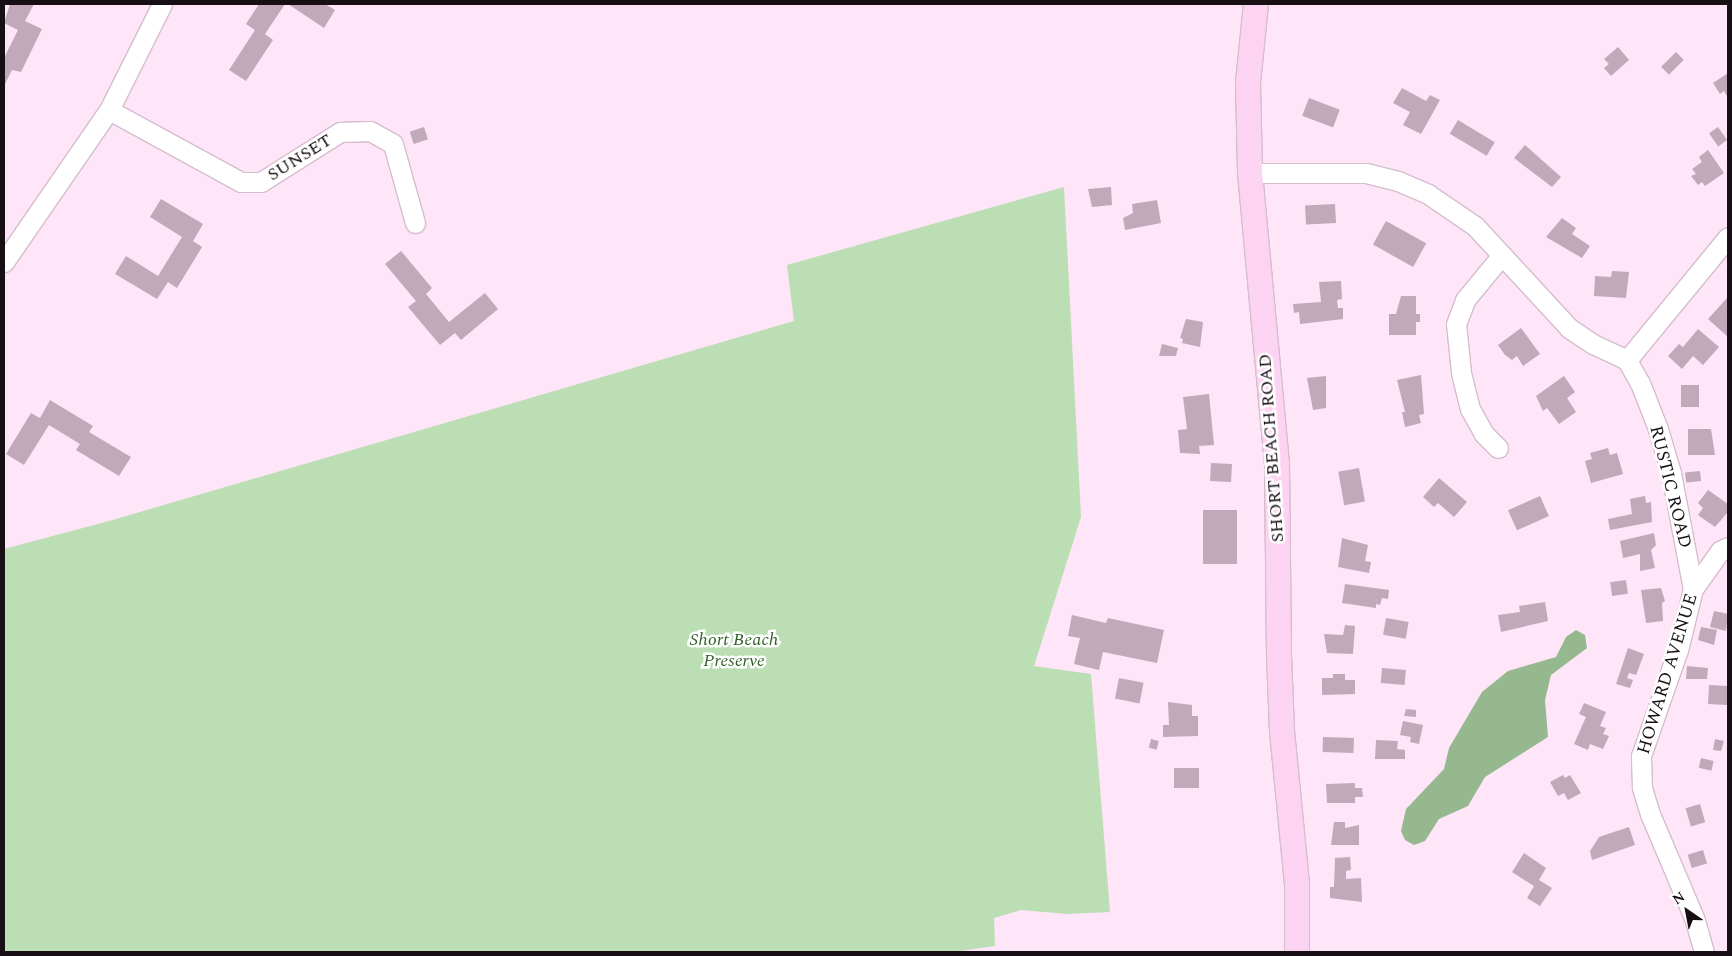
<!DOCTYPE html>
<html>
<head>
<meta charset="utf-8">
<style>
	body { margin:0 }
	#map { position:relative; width:1732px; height:956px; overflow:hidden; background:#fee5f7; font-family:Spectral,serif }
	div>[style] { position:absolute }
	.green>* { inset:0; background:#bbdeb4 }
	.water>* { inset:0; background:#95b88e }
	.building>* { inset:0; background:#c1a9ba; transform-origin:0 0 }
	.roads { filter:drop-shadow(1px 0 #d5bdce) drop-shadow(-1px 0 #d5bdce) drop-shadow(0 1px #d5bdce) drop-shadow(0 -1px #d5bdce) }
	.minor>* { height:19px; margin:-9.5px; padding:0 9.5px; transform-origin:9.5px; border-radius:9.5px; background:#fff }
	.major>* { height:24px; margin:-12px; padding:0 12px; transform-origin:12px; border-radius:12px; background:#fdd3f2 }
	span { translate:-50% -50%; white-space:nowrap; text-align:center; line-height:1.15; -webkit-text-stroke:5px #fff; paint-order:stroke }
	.street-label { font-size:18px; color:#170f14 }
	.park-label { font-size:18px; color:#326128; font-style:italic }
	.frame { position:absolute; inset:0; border:5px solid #170f14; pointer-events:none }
	.north { position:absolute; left:1662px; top:886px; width:50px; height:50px; -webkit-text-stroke:4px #fff; paint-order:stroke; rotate:327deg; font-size:14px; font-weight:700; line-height:20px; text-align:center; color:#170f14 }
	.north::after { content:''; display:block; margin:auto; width:18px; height:22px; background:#170f14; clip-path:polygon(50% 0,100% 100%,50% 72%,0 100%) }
</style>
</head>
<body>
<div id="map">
	<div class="green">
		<div style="clip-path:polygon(1064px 187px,1081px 517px,1034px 666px,1091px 674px,1110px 912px,1068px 914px,1021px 910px,994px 918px,995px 946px,952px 952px,4px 952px,4px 549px,109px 521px,794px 321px,787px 265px)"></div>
	</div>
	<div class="water">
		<div style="clip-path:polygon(1576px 630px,1585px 635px,1587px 648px,1551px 675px,1545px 700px,1548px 737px,1485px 777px,1468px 806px,1439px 819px,1425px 841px,1414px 845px,1405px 840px,1401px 831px,1406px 809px,1444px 769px,1449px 748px,1482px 692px,1508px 671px,1556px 657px,1566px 637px)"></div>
	</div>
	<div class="building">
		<div style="clip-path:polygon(10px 4px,34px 4px,25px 21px,42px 29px,21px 72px,12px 70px,4px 86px,4px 58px,18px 30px,4px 23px)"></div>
		<div style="clip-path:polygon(259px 4px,285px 4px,265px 34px,273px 40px,246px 81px,229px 70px,255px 30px,246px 24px)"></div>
		<div style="clip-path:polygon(288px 4px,325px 4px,335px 10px,324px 28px)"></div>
		<div style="clip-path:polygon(1618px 47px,1629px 60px,1611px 76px,1604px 68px,1609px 64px,1604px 59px)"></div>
		<div style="left:1676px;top:52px;width:11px;height:21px;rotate:45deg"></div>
		<div style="clip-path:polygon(1728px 73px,1728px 98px,1724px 91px,1720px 94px,1713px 83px)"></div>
		<div style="clip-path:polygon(1402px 88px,1426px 101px,1430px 95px,1440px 100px,1421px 134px,1403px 125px,1410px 112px,1393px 103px)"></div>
		<div style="left:1309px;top:98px;width:33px;height:19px;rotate:21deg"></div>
		<div style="left:1458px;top:120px;width:43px;height:16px;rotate:31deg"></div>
		<div style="left:424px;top:127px;width:13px;height:15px;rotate:72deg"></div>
		<div style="left:1718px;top:127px;width:16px;height:11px;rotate:55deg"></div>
		<div style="clip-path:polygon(1525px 145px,1561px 177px,1552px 187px,1514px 158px)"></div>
		<div style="clip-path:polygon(1708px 150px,1724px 173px,1705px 186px,1702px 182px,1698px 185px,1691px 176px,1696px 174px,1692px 169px,1702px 162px,1699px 157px)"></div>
		<div style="clip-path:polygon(1111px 187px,1112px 205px,1092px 207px,1088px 189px)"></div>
		<div style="clip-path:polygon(161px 199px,203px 224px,193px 241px,202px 247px,177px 288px,168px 282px,157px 299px,115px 274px,126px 256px,158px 276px,182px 237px,150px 217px)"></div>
		<div style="clip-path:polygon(1157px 200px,1161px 223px,1125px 230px,1123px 218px,1133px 213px,1132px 204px)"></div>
		<div style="left:1335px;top:204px;width:19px;height:30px;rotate:87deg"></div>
		<div style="clip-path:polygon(1562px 218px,1576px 228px,1572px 234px,1590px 246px,1582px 258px,1546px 237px)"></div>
		<div style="left:1386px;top:221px;width:46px;height:27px;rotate:29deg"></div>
		<div style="clip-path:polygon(401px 251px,432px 288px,426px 294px,449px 322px,485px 293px,498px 309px,461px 340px,455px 333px,440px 345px,408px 307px,416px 301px,385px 264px)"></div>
		<div style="clip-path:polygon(1612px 271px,1629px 272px,1626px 298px,1594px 296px,1595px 276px,1611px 277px)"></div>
		<div style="clip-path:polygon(1341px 281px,1342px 299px,1337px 300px,1338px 308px,1343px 308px,1343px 319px,1300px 324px,1299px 312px,1294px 313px,1293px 304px,1321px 302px,1319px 282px)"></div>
		<div style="clip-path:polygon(1401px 296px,1416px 296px,1416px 314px,1420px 314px,1420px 322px,1416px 322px,1416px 335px,1389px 335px,1389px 314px,1396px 314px)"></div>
		<div style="clip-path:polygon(1728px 297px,1728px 337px,1708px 319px)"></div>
		<div style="clip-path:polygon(1186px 319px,1203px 322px,1200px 347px,1182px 343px,1183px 339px,1180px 338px)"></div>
		<div style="clip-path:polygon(1521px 328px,1540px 354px,1523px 366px,1517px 356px,1512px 360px,1505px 355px,1498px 345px)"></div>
		<div style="clip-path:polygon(1698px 329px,1719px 347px,1703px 365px,1693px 356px,1682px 369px,1668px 356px,1679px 344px,1683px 347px)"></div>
		<div style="clip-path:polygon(1162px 344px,1178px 348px,1176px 356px,1159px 356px)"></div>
		<div style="clip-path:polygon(1421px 375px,1424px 414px,1419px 415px,1421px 423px,1405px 427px,1402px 412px,1405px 412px,1397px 380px)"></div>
		<div style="clip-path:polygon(1326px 376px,1326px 408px,1313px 410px,1307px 378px)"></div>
		<div style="clip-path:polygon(1564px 376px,1575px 392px,1567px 398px,1576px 412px,1559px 424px,1547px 408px,1543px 411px,1536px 396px)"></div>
		<div style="left:1681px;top:385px;width:18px;height:22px"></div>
		<div style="clip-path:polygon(1209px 394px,1214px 445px,1199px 446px,1200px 454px,1180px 453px,1178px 430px,1187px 429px,1183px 397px)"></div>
		<div style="clip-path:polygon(50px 400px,93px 426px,89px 432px,131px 457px,119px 476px,76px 450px,80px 444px,49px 425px,24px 465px,6px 454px,31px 413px,40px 418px)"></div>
		<div style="clip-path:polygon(1688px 429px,1711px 429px,1715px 455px,1688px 455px)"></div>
		<div style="clip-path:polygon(1608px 448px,1610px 455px,1617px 453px,1623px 474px,1591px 483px,1585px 461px,1592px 459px,1590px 453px)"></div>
		<div style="left:1211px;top:463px;width:21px;height:18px;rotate:3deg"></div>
		<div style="left:1359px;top:468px;width:34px;height:21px;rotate:80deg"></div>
		<div style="left:1700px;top:471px;width:10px;height:15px;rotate:84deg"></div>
		<div style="clip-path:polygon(1439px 478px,1467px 502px,1454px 517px,1438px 503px,1434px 507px,1423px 497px)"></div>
		<div style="clip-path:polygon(1708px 490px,1728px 504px,1728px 512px,1715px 527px,1698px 515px,1703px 508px,1698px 503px)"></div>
		<div style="left:1540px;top:496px;width:22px;height:35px;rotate:66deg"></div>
		<div style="clip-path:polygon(1645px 496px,1646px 503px,1651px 502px,1652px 522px,1610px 530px,1608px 519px,1632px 514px,1630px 499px)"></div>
		<div style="left:1237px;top:510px;width:54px;height:34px;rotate:90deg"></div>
		<div style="clip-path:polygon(1654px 533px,1656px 545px,1651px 550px,1655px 568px,1640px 571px,1640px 554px,1623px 558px,1620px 541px)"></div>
		<div style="clip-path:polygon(1342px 538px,1368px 545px,1365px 561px,1371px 562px,1369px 573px,1338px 567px)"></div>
		<div style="left:1626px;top:580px;width:14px;height:16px;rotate:82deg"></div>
		<div style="clip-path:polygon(1345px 584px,1389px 590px,1388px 599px,1382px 598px,1380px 605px,1376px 604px,1376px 608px,1342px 603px)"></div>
		<div style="clip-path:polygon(1661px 588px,1665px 601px,1662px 603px,1663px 621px,1646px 623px,1641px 590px)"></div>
		<div style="clip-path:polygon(1545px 602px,1548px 621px,1501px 632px,1498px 615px,1520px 612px,1519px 606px)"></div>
		<div style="clip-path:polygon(1714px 611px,1728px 614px,1726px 631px,1710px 627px)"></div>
		<div style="clip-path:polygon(1072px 615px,1106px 623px,1108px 618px,1164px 630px,1157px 663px,1103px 652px,1099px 670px,1074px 664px,1080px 638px,1068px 636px)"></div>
		<div style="left:1386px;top:618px;width:23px;height:17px;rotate:10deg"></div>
		<div style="clip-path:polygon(1345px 625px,1355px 626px,1353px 654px,1327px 653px,1324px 634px,1343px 635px)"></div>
		<div style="clip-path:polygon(1701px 627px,1717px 630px,1714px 645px,1698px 640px)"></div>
		<div style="clip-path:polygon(1628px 648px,1644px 654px,1636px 675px,1629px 673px,1627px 678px,1633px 680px,1630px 688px,1616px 684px)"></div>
		<div style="clip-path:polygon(1687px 666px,1708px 668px,1707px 679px,1686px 679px)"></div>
		<div style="left:1382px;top:668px;width:24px;height:15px;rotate:5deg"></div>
		<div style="clip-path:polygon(1333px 674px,1345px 674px,1345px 680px,1355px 680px,1355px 694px,1322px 695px,1322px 678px,1333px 678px)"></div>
		<div style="left:1119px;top:678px;width:25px;height:21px;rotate:11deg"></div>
		<div style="left:1709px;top:685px;width:19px;height:19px;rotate:3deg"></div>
		<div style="clip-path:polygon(1168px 702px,1192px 705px,1192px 716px,1198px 716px,1198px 736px,1163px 737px,1163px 725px,1169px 725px)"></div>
		<div style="clip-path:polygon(1584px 703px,1606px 712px,1600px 726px,1606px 728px,1603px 734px,1609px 736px,1603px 749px,1590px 744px,1588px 750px,1574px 744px,1586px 717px,1579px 714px)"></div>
		<div style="clip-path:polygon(1406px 709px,1416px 710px,1416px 717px,1404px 716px)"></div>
		<div style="clip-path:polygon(1403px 721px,1423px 725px,1419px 744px,1410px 742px,1411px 737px,1400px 735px)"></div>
		<div style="left:1323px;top:737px;width:31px;height:15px;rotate:2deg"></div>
		<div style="left:1151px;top:739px;width:8px;height:9px;rotate:14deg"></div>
		<div style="clip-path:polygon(1715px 739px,1724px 741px,1721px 751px,1713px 750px)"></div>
		<div style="clip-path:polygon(1376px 740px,1398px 741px,1397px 749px,1405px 750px,1405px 759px,1375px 759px)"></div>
		<div style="left:1701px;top:758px;width:13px;height:10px;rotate:13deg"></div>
		<div style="left:1174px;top:768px;width:25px;height:20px"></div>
		<div style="clip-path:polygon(1563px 775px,1565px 778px,1570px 775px,1581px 793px,1568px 800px,1564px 793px,1558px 796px,1550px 782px)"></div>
		<div style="clip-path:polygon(1355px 783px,1355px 788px,1362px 788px,1363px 797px,1355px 797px,1355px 803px,1327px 803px,1326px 784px)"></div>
		<div style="left:1700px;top:804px;width:19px;height:15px;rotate:74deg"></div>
		<div style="clip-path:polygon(1334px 822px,1345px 822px,1345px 828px,1359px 825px,1359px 845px,1331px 845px)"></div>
		<div style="clip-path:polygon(1629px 827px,1635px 845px,1592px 860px,1590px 851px,1599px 837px)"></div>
		<div style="left:1703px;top:850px;width:14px;height:16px;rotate:73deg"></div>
		<div style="clip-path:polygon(1524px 853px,1546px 868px,1539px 880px,1552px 888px,1540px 906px,1527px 898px,1534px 886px,1512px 872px)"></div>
		<div style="clip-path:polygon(1350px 857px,1351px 870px,1346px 871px,1346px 879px,1361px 878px,1362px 902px,1330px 898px,1330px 887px,1334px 887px,1335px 858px)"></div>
	</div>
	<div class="roads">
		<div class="minor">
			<div style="left:109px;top:110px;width:150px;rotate:28.6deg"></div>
			<div style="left:241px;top:182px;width:20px"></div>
			<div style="left:261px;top:182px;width:93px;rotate:-32.3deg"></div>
			<div style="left:340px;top:132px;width:30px;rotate:-2deg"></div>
			<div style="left:370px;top:131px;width:26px;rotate:29deg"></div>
			<div style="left:393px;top:144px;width:82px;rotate:74.4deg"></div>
			<div style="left:1250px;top:173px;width:116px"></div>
			<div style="left:1366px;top:173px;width:33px;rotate:14deg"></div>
			<div style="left:1398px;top:181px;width:33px;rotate:23deg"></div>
			<div style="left:1428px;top:194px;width:57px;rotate:34.2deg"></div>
			<div style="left:1475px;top:226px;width:139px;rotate:47.3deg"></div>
			<div style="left:1569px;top:328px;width:29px;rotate:34deg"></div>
			<div style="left:1593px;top:344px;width:38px;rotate:25deg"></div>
			<div style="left:4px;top:262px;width:185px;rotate:-55.4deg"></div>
			<div style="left:109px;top:110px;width:119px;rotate:-63.4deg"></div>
			<div style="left:1627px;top:360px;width:26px;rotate:61deg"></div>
			<div style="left:1640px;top:383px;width:49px;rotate:68.6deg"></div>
			<div style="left:1658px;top:429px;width:46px;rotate:73.5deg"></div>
			<div style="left:1671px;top:473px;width:118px;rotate:79.3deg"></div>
			<div style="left:1627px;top:360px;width:159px;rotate:-50.6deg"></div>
			<div style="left:1498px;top:448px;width:20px;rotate:-135deg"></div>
			<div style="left:1484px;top:434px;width:29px;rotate:-119deg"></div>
			<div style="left:1470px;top:409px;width:38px;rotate:-104deg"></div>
			<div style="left:1461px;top:372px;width:48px;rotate:-95.9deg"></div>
			<div style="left:1456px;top:324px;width:26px;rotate:-69deg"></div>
			<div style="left:1465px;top:300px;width:58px;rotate:-50.6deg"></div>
			<div style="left:1704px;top:952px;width:33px;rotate:-106deg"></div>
			<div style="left:1695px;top:920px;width:115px;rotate:-113deg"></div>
			<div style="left:1650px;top:814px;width:28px;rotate:-107deg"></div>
			<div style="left:1642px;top:787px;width:31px;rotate:-92deg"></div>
			<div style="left:1641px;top:756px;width:112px;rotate:-70.8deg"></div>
			<div style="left:1678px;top:650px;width:63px;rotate:-76.2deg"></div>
			<div style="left:1693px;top:589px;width:47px;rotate:-54.6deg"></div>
			<div style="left:1720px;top:551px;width:9px;rotate:-27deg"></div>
		</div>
		<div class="major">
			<div style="left:1256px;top:4px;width:79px;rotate:95.8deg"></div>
			<div style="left:1248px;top:83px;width:90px;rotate:88.7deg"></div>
			<div style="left:1250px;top:173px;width:292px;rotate:84.7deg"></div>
			<div style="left:1277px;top:464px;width:192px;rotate:89.4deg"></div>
			<div style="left:1279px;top:656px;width:75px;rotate:87.7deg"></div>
			<div style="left:1282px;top:731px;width:155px;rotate:84.4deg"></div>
			<div style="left:1297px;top:885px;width:67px;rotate:90deg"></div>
		</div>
	</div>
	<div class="street-label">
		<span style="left:300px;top:158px;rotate:-32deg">SUNSET</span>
		<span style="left:1272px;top:448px;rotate:-94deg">SHORT BEACH ROAD</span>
		<span style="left:1670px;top:487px;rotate:76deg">RUSTIC ROAD</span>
		<span style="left:1668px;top:674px;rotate:-73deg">HOWARD AVENUE</span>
	</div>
	<div class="park-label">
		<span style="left:734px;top:651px">Short Beach<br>Preserve</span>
	</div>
	<div class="frame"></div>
	<div class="north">N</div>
</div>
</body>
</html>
